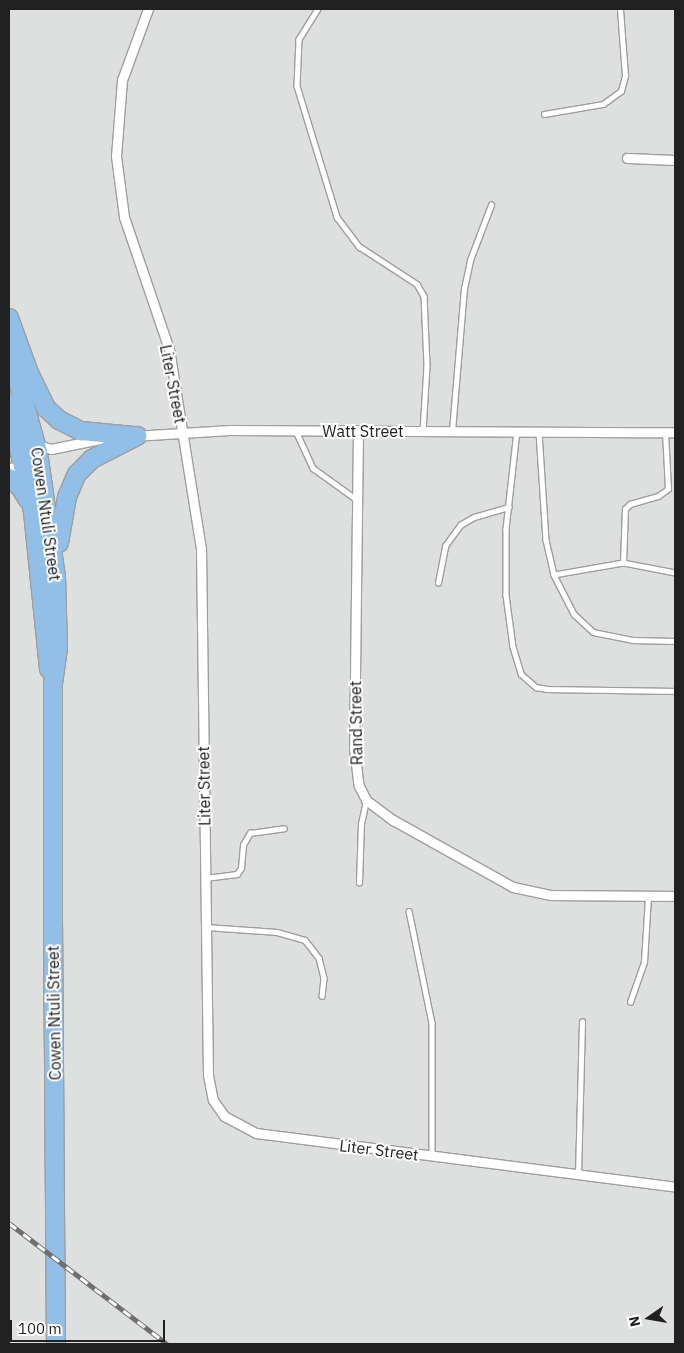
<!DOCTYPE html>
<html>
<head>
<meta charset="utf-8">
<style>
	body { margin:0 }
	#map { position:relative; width:684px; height:1353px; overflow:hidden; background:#ebe8f1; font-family:"IBM Plex Sans",sans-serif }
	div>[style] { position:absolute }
	.residential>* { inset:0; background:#dedfdf; transform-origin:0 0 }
	.roads { filter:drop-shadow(1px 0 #9e9e9e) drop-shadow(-1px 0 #9e9e9e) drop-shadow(0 1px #9e9e9e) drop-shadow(0 -1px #9e9e9e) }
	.lane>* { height:4.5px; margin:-2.25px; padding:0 2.25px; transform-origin:2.25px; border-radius:2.25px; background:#fff }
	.street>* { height:9px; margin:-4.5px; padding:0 4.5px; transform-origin:4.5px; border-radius:4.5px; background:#fff }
	.highway>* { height:18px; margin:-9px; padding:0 9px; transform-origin:9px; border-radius:9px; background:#92bfe7 }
	.rail>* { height:5px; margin-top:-2.5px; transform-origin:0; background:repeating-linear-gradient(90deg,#fff 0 9px,#6f6f6f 0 18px); box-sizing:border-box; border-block:1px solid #6f6f6f }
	span { translate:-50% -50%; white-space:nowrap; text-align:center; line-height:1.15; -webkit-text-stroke:4px #fff; paint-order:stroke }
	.street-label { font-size:16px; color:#212121 }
	.frame { position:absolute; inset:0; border:10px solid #212121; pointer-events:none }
	.north { position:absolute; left:624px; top:1293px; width:50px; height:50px; -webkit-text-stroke:4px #fff; paint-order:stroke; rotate:257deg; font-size:14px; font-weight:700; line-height:20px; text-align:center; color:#212121 }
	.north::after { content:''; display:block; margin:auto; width:18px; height:22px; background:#212121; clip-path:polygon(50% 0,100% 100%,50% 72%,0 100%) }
	.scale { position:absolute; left:10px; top:1320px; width:155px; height:22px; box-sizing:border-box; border:2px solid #212121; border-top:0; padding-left:6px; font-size:15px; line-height:18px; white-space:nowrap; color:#212121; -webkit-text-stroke:4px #fff; paint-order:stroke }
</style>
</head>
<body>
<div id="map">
	<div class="residential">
		<div style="left:9px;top:9px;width:666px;height:1335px"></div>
	</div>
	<div class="roads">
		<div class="lane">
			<div style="left:318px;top:9px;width:36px;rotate:122deg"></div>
			<div style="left:299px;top:39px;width:47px;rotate:92.4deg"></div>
			<div style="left:297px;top:86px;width:137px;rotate:73deg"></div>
			<div style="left:337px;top:217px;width:38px;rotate:53deg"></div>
			<div style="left:360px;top:247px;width:68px;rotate:33deg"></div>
			<div style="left:417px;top:284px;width:14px;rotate:60deg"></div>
			<div style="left:424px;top:296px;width:70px;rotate:87.5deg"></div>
			<div style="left:427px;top:366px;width:65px;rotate:93.5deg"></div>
			<div style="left:544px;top:114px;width:60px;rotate:-9.6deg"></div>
			<div style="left:603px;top:104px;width:22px;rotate:-36deg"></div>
			<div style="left:621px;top:91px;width:16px;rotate:-75deg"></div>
			<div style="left:625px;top:76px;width:67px;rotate:-94.3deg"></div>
			<div style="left:296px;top:431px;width:41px;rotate:65.3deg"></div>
			<div style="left:313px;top:468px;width:53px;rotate:35.8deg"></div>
			<div style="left:452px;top:431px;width:143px;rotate:-85.2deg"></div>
			<div style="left:464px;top:289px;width:30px;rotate:-78deg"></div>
			<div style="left:470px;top:260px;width:59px;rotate:-69.1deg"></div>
			<div style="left:517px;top:431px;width:99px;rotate:96.4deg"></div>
			<div style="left:506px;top:529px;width:66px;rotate:90deg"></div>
			<div style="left:506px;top:595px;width:52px;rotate:82.3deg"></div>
			<div style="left:513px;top:647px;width:28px;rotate:73deg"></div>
			<div style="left:521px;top:674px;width:20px;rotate:41deg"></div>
			<div style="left:536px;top:687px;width:11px;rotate:10deg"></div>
			<div style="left:547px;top:689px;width:128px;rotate:0.9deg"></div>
			<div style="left:539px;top:432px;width:108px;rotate:86.3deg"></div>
			<div style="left:546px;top:540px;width:36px;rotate:77deg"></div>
			<div style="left:623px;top:563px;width:54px;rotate:-87.9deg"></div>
			<div style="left:625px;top:509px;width:7px;rotate:-45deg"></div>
			<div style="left:630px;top:504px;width:29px;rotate:-16deg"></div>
			<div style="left:658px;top:496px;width:12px;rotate:-35deg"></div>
			<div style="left:668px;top:489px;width:57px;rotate:-93deg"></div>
			<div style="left:675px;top:573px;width:53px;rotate:-169.1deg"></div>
			<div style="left:623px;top:563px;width:70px;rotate:170.1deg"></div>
			<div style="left:554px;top:575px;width:44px;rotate:62.9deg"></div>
			<div style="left:574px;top:614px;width:26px;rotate:43deg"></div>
			<div style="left:593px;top:632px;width:41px;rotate:11.3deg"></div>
			<div style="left:633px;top:640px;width:42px;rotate:1.4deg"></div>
			<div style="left:438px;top:583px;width:38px;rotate:-79deg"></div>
			<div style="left:445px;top:546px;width:26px;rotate:-54deg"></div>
			<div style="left:460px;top:525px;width:16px;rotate:-30deg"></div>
			<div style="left:474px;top:517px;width:36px;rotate:-16deg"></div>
			<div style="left:205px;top:878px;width:32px;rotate:-7deg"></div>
			<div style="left:237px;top:874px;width:7px;rotate:-56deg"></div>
			<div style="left:241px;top:868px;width:23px;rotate:-85deg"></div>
			<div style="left:243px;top:845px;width:14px;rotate:-60deg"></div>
			<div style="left:250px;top:833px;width:34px;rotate:-8deg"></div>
			<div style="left:359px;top:883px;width:59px;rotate:-88.1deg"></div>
			<div style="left:361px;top:824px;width:25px;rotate:-78deg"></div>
			<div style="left:409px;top:911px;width:114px;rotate:78.4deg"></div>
			<div style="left:432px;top:1023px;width:134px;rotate:90deg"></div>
			<div style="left:206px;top:927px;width:71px;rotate:4deg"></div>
			<div style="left:277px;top:932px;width:29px;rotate:16deg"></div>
			<div style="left:305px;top:940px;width:23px;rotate:52deg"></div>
			<div style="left:319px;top:958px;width:21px;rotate:76deg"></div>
			<div style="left:324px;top:978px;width:18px;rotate:96deg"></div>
			<div style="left:630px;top:1002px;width:42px;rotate:-70.7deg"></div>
			<div style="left:644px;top:962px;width:66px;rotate:-86.5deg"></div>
			<div style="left:578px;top:1174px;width:152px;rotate:-88.5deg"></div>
		</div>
		<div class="street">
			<div style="left:148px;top:9px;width:76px;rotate:110.1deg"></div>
			<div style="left:122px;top:80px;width:76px;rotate:94.5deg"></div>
			<div style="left:116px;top:156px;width:62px;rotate:82.5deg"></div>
			<div style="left:124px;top:217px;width:139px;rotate:71.2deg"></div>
			<div style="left:169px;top:349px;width:202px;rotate:80.9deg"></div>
			<div style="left:201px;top:548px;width:527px;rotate:89.24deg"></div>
			<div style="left:208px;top:1075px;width:25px;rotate:79deg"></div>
			<div style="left:213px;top:1100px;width:19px;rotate:55deg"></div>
			<div style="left:224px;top:1116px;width:36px;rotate:28deg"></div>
			<div style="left:256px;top:1133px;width:422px;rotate:7.3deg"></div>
			<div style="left:627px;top:158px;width:48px;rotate:2.4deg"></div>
			<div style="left:358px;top:430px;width:318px;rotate:90.7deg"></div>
			<div style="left:354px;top:748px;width:38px;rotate:83deg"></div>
			<div style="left:359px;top:786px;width:16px;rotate:63deg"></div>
			<div style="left:366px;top:800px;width:34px;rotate:37deg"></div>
			<div style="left:393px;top:820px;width:137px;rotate:29.2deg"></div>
			<div style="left:513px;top:887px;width:39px;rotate:12deg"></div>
			<div style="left:551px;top:895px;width:124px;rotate:0.5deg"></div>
			<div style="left:133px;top:436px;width:97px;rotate:-3.5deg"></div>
			<div style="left:230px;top:430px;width:445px;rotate:0.3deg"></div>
			<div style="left:35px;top:444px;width:17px;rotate:17deg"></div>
			<div style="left:51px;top:449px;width:50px;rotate:-11.5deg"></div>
			<div style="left:9px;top:468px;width:16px;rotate:-7deg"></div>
		</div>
		<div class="highway">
			<div style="left:9px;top:318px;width:59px;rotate:70deg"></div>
			<div style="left:29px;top:373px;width:39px;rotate:64deg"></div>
			<div style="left:46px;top:408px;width:18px;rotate:43deg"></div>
			<div style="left:59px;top:420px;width:25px;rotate:27deg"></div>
			<div style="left:81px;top:431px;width:53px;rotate:5.4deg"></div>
			<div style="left:9px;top:349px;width:107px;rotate:74.3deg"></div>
			<div style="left:38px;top:452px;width:126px;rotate:81.8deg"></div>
			<div style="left:56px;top:577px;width:71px;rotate:88.4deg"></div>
			<div style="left:58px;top:648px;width:34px;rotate:98deg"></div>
			<div style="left:53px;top:682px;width:238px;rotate:90deg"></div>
			<div style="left:53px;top:920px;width:424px;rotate:89.6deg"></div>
			<div style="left:9px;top:403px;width:112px;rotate:77.6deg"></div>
			<div style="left:33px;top:512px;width:158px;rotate:84.2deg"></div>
			<div style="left:9px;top:478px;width:14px;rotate:39deg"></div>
			<div style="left:20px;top:487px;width:15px;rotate:58deg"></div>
			<div style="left:59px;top:543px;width:47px;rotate:-80.1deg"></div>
			<div style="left:67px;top:497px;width:25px;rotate:-67deg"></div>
			<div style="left:77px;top:474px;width:21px;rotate:-45deg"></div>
			<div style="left:92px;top:459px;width:51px;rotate:-27.1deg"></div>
		</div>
	</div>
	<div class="rail">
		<div style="left:9px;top:1223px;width:199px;rotate:37.4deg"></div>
	</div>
	<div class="street-label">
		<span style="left:173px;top:384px;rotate:79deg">Liter Street</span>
		<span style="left:363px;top:431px">Watt Street</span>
		<span style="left:46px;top:514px;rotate:82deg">Cowen Ntuli Street</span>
		<span style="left:356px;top:723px;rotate:-91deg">Rand Street</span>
		<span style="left:204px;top:786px;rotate:-91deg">Liter Street</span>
		<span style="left:54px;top:1013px;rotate:-91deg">Cowen Ntuli Street</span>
		<span style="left:379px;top:1150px;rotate:7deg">Liter Street</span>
	</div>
	<div class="frame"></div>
	<div class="north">N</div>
	<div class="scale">100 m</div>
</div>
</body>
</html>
